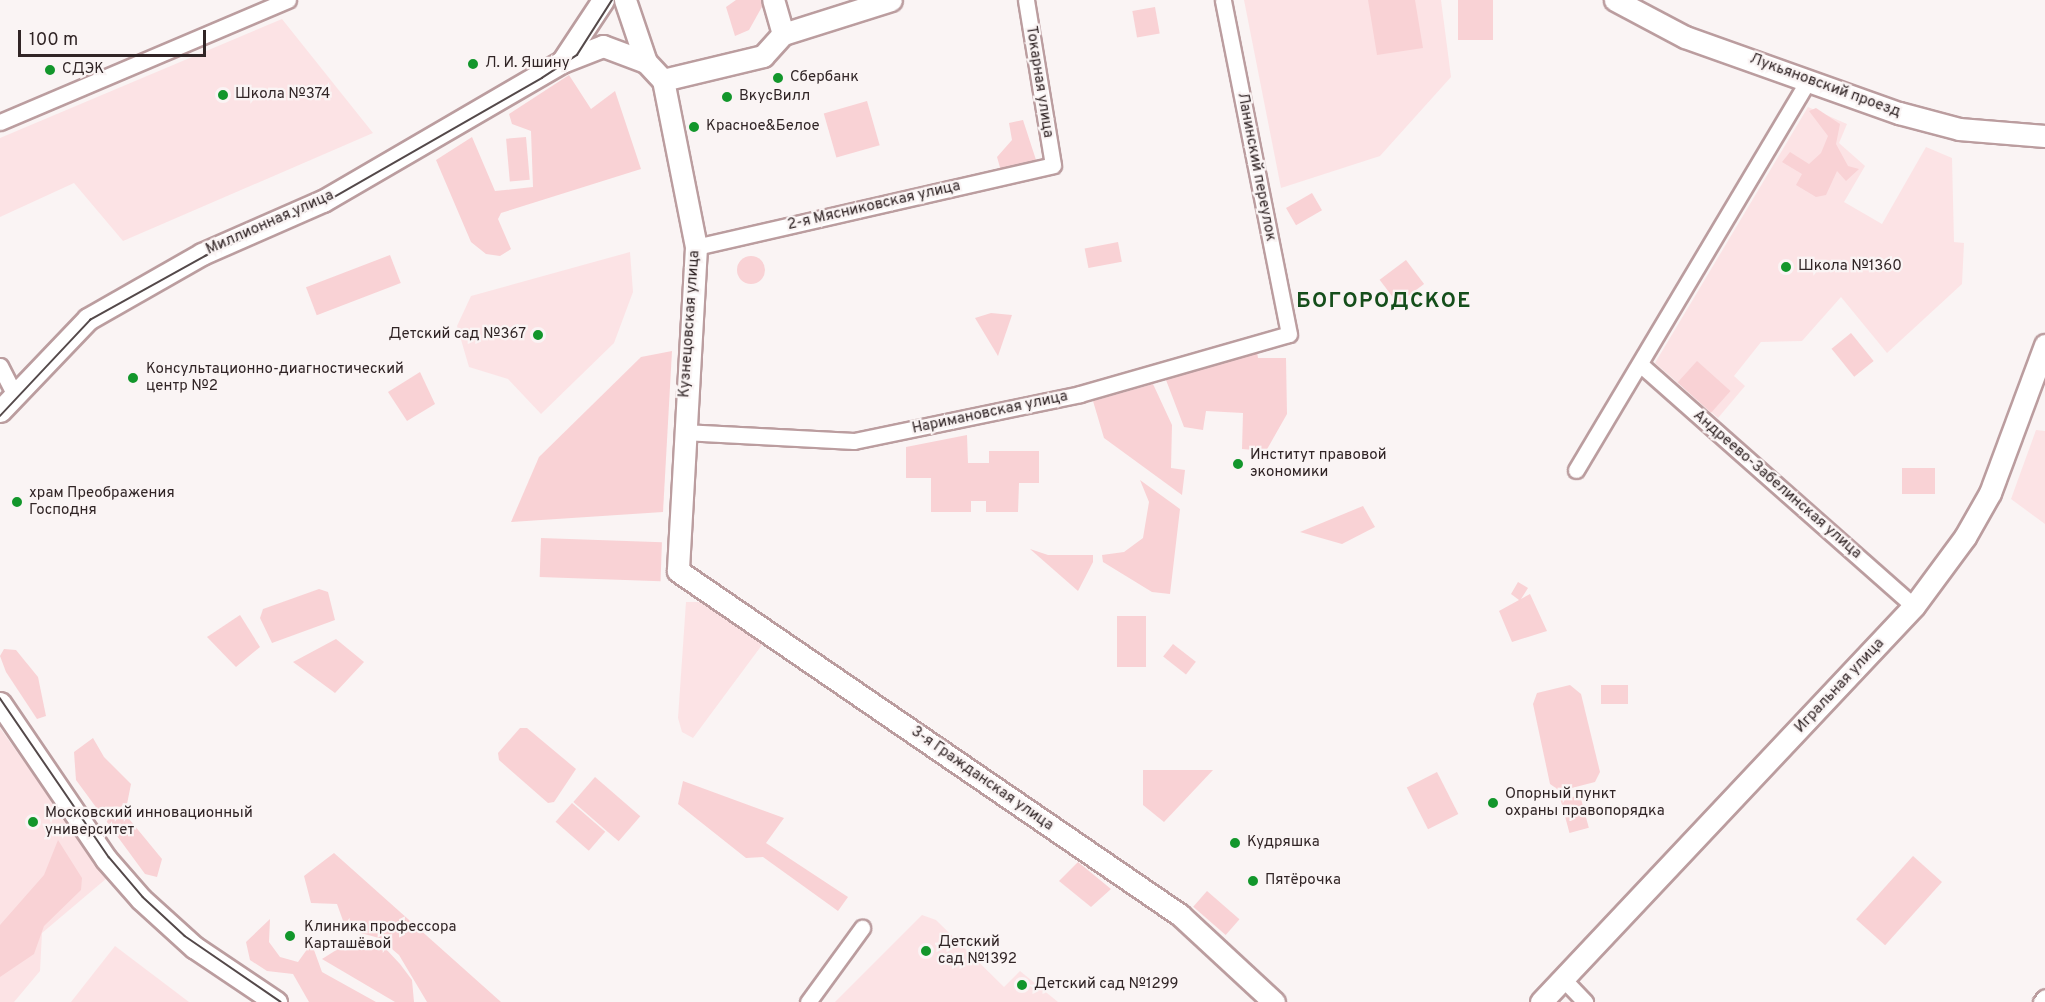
<!DOCTYPE html>
<html>
<head>
<meta charset="utf-8">
<style>
	body { margin:0 }
	#map { position:relative; width:2045px; height:1002px; overflow:hidden; background:#faf4f4; font-family:Overpass,sans-serif }
	div>[style] { position:absolute }
	.built>* { inset:0; background:#fce3e5 }
	.green>* { inset:0; background:#f9d2d5; transform-origin:0 0 }
	.round { border-radius:50% }
	.roads { filter:drop-shadow(2px 0 #bb9d9f) drop-shadow(-2px 0 #bb9d9f) drop-shadow(0 2px #bb9d9f) drop-shadow(0 -2px #bb9d9f) }
	.street>* { height:15px; margin:-7.5px; padding:0 7.5px; transform-origin:7.5px; border-radius:7.5px; background:#fff }
	.secondary>* { height:21px; margin:-10.5px; padding:0 10.5px; transform-origin:10.5px; border-radius:10.5px; background:#fff }
	.tram>* { height:1.5px; margin:-0.75px; padding:0 0.75px; transform-origin:0.75px; border-radius:0.75px; background:#54494a }
	.dots>* { width:16px; height:16px; translate:-50% -50%; box-sizing:border-box; border:3px solid #faf4f4; border-radius:50% }
	span { translate:-50% -50%; white-space:nowrap; text-align:center; line-height:1.15; -webkit-text-stroke:4.5px #faf4f4; paint-order:stroke }
	.poi-label { font-size:15px; color:#312526 }
	.left { translate:0 -50%; text-align:left }
	.right { translate:-100% -50%; text-align:right }
	.street-label { font-size:15px; color:#312526 }
	.district-label { font-size:21px; color:#154e1b; font-weight:700; letter-spacing:1.5px }
	.scale { position:absolute; left:18px; top:30px; width:188px; height:27px; box-sizing:border-box; border:3px solid #312526; border-top:0; padding-left:8px; font-size:18px; line-height:21px; white-space:nowrap; color:#312526; -webkit-text-stroke:4px #faf4f4; paint-order:stroke }
</style>
</head>
<body>
<div id="map">
	<div class="built">
		<div style="clip-path:polygon(1244px 0,1441px 0,1451px 77px,1380px 156px,1281px 188px)"></div>
		<div style="clip-path:polygon(282px 19px,373px 133px,123px 241px,74px 183px,0 217px,0 138px)"></div>
		<div style="clip-path:polygon(1808px 107px,1847px 124px,1839px 143px,1865px 166px,1844px 202px,1882px 224px,1926px 147px,1952px 158px,1954px 242px,1964px 243px,1962px 284px,1887px 353px,1841px 297px,1802px 341px,1761px 342px,1734px 376px,1745px 386px,1718px 418px,1655px 363px)"></div>
		<div style="clip-path:polygon(630px 252px,633px 292px,614px 343px,541px 414px,508px 379px,469px 367px,457px 326px,471px 296px)"></div>
		<div style="clip-path:polygon(2036px 430px,2045px 431px,2045px 524px,2011px 499px)"></div>
		<div style="clip-path:polygon(686px 602px,704px 602px,765px 641px,693px 738px,682px 732px,678px 718px)"></div>
		<div style="clip-path:polygon(0 728px,107px 878px,42px 933px,40px 971px,14px 1002px,0 1002px)"></div>
		<div style="clip-path:polygon(922px 915px,936px 920px,1004px 987px,1020px 971px,1058px 1002px,835px 1002px)"></div>
		<div style="clip-path:polygon(115px 946px,189px 1002px,71px 1002px)"></div>
	</div>
	<div class="green">
		<div style="clip-path:polygon(736px 0,763px 0,763px 5px,749px 30px,735px 36px,726px 7px)"></div>
		<div style="clip-path:polygon(1368px 0,1415px 0,1423px 48px,1377px 55px)"></div>
		<div style="left:1458px;top:0;width:35px;height:40px"></div>
		<div style="left:1155px;top:7px;width:27px;height:23px;rotate:80deg"></div>
		<div style="clip-path:polygon(569px 75px,591px 109px,615px 91px,641px 169px,501px 213px,498px 219px,511px 249px,500px 256px,486px 254px,471px 242px,436px 160px,472px 137px,495px 191px,533px 187px,531px 131px,512px 124px,509px 114px)"></div>
		<div style="left:867px;top:101px;width:46px;height:45px;rotate:74deg"></div>
		<div style="clip-path:polygon(1816px 108px,1840px 124px,1836px 144px,1848px 166px,1859px 169px,1846px 181px,1837px 171px,1826px 195px,1816px 197px,1796px 185px,1802px 174px,1782px 162px,1790px 152px,1809px 164px,1821px 153px,1828px 136px,1809px 111px)"></div>
		<div style="clip-path:polygon(1023px 120px,1037px 163px,1001px 171px,997px 157px,1012px 140px,1009px 123px)"></div>
		<div style="left:526px;top:137px;width:43px;height:20px;rotate:85deg"></div>
		<div style="left:1312px;top:193px;width:20px;height:30px;rotate:60deg"></div>
		<div style="left:1118px;top:242px;width:20px;height:34px;rotate:79deg"></div>
		<div style="left:390px;top:255px;width:30px;height:90px;rotate:69deg"></div>
		<div class="round" style="left:737px;top:256px;width:28px;height:28px"></div>
		<div style="left:1406px;top:260px;width:30px;height:33px;rotate:53deg"></div>
		<div style="clip-path:polygon(991px 313px,1012px 315px,998px 356px,975px 318px)"></div>
		<div style="left:1851px;top:333px;width:36px;height:25px;rotate:51deg"></div>
		<div style="clip-path:polygon(672px 351px,663px 512px,511px 522px,539px 457px,641px 357px)"></div>
		<div style="clip-path:polygon(1257px 352px,1258px 358px,1286px 358px,1287px 414px,1266px 451px,1242px 449px,1243px 413px,1206px 411px,1203px 430px,1184px 427px,1166px 380px)"></div>
		<div style="left:1697px;top:361px;width:45px;height:29px;rotate:42deg"></div>
		<div style="clip-path:polygon(420px 372px,435px 404px,407px 421px,388px 392px)"></div>
		<div style="clip-path:polygon(1153px 384px,1172px 425px,1171px 468px,1185px 470px,1182px 495px,1104px 438px,1093px 401px)"></div>
		<div style="clip-path:polygon(967px 435px,968px 463px,989px 463px,989px 451px,1039px 451px,1039px 483px,1019px 483px,1018px 512px,986px 512px,986px 501px,971px 501px,971px 512px,931px 512px,931px 478px,906px 478px,906px 447px)"></div>
		<div style="left:1935px;top:468px;width:26px;height:33px;rotate:90deg"></div>
		<div style="clip-path:polygon(1140px 480px,1180px 509px,1170px 594px,1152px 592px,1103px 562px,1102px 555px,1124px 552px,1143px 538px,1149px 502px)"></div>
		<div style="clip-path:polygon(1363px 506px,1375px 527px,1342px 544px,1300px 532px)"></div>
		<div style="left:541px;top:538px;width:121px;height:39px;rotate:2deg"></div>
		<div style="clip-path:polygon(1030px 549px,1048px 555px,1093px 555px,1093px 562px,1078px 591px)"></div>
		<div style="clip-path:polygon(1518px 582px,1528px 588px,1521px 599px,1530px 594px,1547px 631px,1512px 642px,1499px 611px,1519px 600px,1511px 594px)"></div>
		<div style="clip-path:polygon(319px 589px,328px 592px,335px 620px,272px 643px,260px 618px,263px 609px)"></div>
		<div style="clip-path:polygon(240px 615px,260px 647px,236px 667px,207px 637px)"></div>
		<div style="left:1117px;top:616px;width:29px;height:51px"></div>
		<div style="clip-path:polygon(336px 639px,364px 662px,335px 693px,293px 662px)"></div>
		<div style="left:1173px;top:644px;width:29px;height:16px;rotate:38deg"></div>
		<div style="clip-path:polygon(4px 649px,16px 650px,38px 677px,46px 716px,37px 719px,6px 672px,0 656px)"></div>
		<div style="clip-path:polygon(1570px 685px,1581px 694px,1600px 772px,1595px 782px,1560px 791px,1550px 784px,1533px 704px,1537px 693px)"></div>
		<div style="left:1601px;top:685px;width:27px;height:19px"></div>
		<div style="clip-path:polygon(520px 728px,527px 728px,576px 769px,554px 802px,548px 803px,499px 760px,498px 753px)"></div>
		<div style="clip-path:polygon(93px 738px,104px 757px,131px 784px,125px 814px,162px 859px,157px 877px,145px 874px,76px 780px,74px 752px)"></div>
		<div style="clip-path:polygon(1143px 770px,1213px 770px,1164px 822px,1143px 805px)"></div>
		<div style="left:1437px;top:772px;width:47px;height:34px;rotate:63deg"></div>
		<div style="left:595px;top:777px;width:60px;height:33px;rotate:41deg"></div>
		<div style="clip-path:polygon(683px 781px,784px 818px,766px 843px,848px 897px,838px 911px,763px 857px,746px 858px,678px 804px)"></div>
		<div style="left:1580px;top:795px;width:34px;height:20px;rotate:75deg"></div>
		<div style="left:572px;top:803px;width:44px;height:25px;rotate:41deg"></div>
		<div style="clip-path:polygon(58px 840px,82px 878px,81px 890px,44px 926px,34px 954px,0 977px,0 925px,44px 875px)"></div>
		<div style="clip-path:polygon(334px 853px,501px 1002px,427px 1002px,399px 955px,379px 938px,346px 929px,337px 904px,311px 903px,304px 876px)"></div>
		<div style="left:1913px;top:856px;width:39px;height:85px;rotate:42deg"></div>
		<div style="clip-path:polygon(1078px 862px,1111px 889px,1091px 907px,1059px 881px)"></div>
		<div style="left:1207px;top:891px;width:43px;height:21px;rotate:41deg"></div>
		<div style="clip-path:polygon(270px 919px,269px 942px,280px 957px,298px 962px,308px 948px,314px 950px,322px 972px,376px 1002px,309px 1002px,293px 974px,267px 971px,250px 960px,246px 942px)"></div>
		<div style="clip-path:polygon(366px 941px,385px 948px,400px 964px,412px 980px,414px 1002px,395px 1002px,322px 959px,349px 942px)"></div>
	</div>
	<div class="roads">
		<div class="street">
			<div style="left:0;top:122px;width:313px;rotate:-23deg"></div>
			<div style="left:696px;top:247px;width:366px;rotate:-12.9deg"></div>
			<div style="left:1053px;top:165px;width:167px;rotate:-99.3deg"></div>
			<div style="left:1640px;top:364px;width:366px;rotate:41.5deg"></div>
			<div style="left:0;top:366px;width:33px;rotate:63deg"></div>
			<div style="left:683px;top:432px;width:171px;rotate:3deg"></div>
			<div style="left:854px;top:441px;width:231px;rotate:-11.7deg"></div>
			<div style="left:1080px;top:394px;width:217px;rotate:-16deg"></div>
			<div style="left:1289px;top:334px;width:340px;rotate:-101.2deg"></div>
			<div style="left:1576px;top:470px;width:453px;rotate:-59.2deg"></div>
			<div style="left:1565px;top:981px;width:29px;rotate:46deg"></div>
			<div style="left:808px;top:1002px;width:92px;rotate:-53.9deg"></div>
			<div style="left:2041px;top:1002px;width:6px;rotate:-51deg"></div>
		</div>
		<div class="secondary">
			<div style="left:625px;top:0;width:65px;rotate:71.3deg"></div>
			<div style="left:1615px;top:0;width:79px;rotate:27.9deg"></div>
			<div style="left:1685px;top:37px;width:227px;rotate:19.6deg"></div>
			<div style="left:1899px;top:113px;width:62px;rotate:14.9deg"></div>
			<div style="left:1959px;top:129px;width:86px;rotate:4.7deg"></div>
			<div style="left:783px;top:34px;width:113px;rotate:-17.5deg"></div>
			<div style="left:562px;top:62px;width:74px;rotate:-56.5deg"></div>
			<div style="left:663px;top:80px;width:170px;rotate:78.8deg"></div>
			<div style="left:696px;top:247px;width:324px;rotate:93.2deg"></div>
			<div style="left:678px;top:571px;width:609px;rotate:34.42deg"></div>
			<div style="left:1180px;top:915px;width:128px;rotate:42.8deg"></div>
			<div style="left:0;top:411px;width:127px;rotate:-46.3deg"></div>
			<div style="left:88px;top:319px;width:131px;rotate:-29.7deg"></div>
			<div style="left:202px;top:254px;width:132px;rotate:-23.7deg"></div>
			<div style="left:323px;top:201px;width:276px;rotate:-30.2deg"></div>
			<div style="left:562px;top:62px;width:44px;rotate:-21.3deg"></div>
			<div style="left:603px;top:46px;width:46px;rotate:20.4deg"></div>
			<div style="left:646px;top:62px;width:25px;rotate:47deg"></div>
			<div style="left:663px;top:80px;width:103px;rotate:-13.5deg"></div>
			<div style="left:763px;top:56px;width:30px;rotate:-48deg"></div>
			<div style="left:783px;top:34px;width:35px;rotate:-106deg"></div>
			<div style="left:0;top:703px;width:189px;rotate:55.8deg"></div>
			<div style="left:106px;top:859px;width:53px;rotate:48.8deg"></div>
			<div style="left:141px;top:899px;width:72px;rotate:42.2deg"></div>
			<div style="left:194px;top:947px;width:99px;rotate:33.9deg"></div>
			<div style="left:1541px;top:1002px;width:544px;rotate:-46.71deg"></div>
			<div style="left:1914px;top:606px;width:86px;rotate:-53.5deg"></div>
			<div style="left:1965px;top:537px;width:51px;rotate:-60.4deg"></div>
			<div style="left:1990px;top:493px;width:158px;rotate:-69.6deg"></div>
		</div>
	</div>
	<div class="tram">
		<div style="left:0;top:416px;width:132px;rotate:-46.8deg"></div>
		<div style="left:90px;top:320px;width:132px;rotate:-29.1deg"></div>
		<div style="left:205px;top:256px;width:130px;rotate:-24deg"></div>
		<div style="left:324px;top:203px;width:251px;rotate:-29.8deg"></div>
		<div style="left:542px;top:78px;width:42px;rotate:-33.3deg"></div>
		<div style="left:577px;top:55px;width:65px;rotate:-57.5deg"></div>
		<div style="left:0;top:698px;width:193px;rotate:55.6deg"></div>
		<div style="left:109px;top:857px;width:52px;rotate:49.6deg"></div>
		<div style="left:143px;top:897px;width:57px;rotate:42.9deg"></div>
		<div style="left:185px;top:936px;width:116px;rotate:34.5deg"></div>
	</div>
	<div class="dots">
		<div style="left:473px;top:64px;background:#12962b"></div>
		<div style="left:50px;top:70px;background:#12962b"></div>
		<div style="left:778px;top:78px;background:#12962b"></div>
		<div style="left:223px;top:95px;background:#12962b"></div>
		<div style="left:727px;top:97px;background:#12962b"></div>
		<div style="left:694px;top:127px;background:#12962b"></div>
		<div style="left:1786px;top:267px;background:#12962b"></div>
		<div style="left:538px;top:335px;background:#12962b"></div>
		<div style="left:133px;top:378px;background:#12962b"></div>
		<div style="left:1238px;top:464px;background:#12962b"></div>
		<div style="left:17px;top:502px;background:#12962b"></div>
		<div style="left:1493px;top:803px;background:#12962b"></div>
		<div style="left:33px;top:822px;background:#12962b"></div>
		<div style="left:1235px;top:843px;background:#12962b"></div>
		<div style="left:1253px;top:881px;background:#12962b"></div>
		<div style="left:290px;top:936px;background:#12962b"></div>
		<div style="left:926px;top:951px;background:#12962b"></div>
		<div style="left:1022px;top:985px;background:#12962b"></div>
	</div>
	<div class="poi-label">
		<span class="left" style="left:485px;top:64px">Л. И. Яшину</span>
		<span class="left" style="left:62px;top:70px">СДЭК</span>
		<span class="left" style="left:790px;top:78px">Сбербанк</span>
		<span class="left" style="left:235px;top:95px">Школа №374</span>
		<span class="left" style="left:739px;top:97px">ВкусВилл</span>
		<span class="left" style="left:706px;top:127px">Красное&amp;Белое</span>
		<span class="left" style="left:1798px;top:267px">Школа №1360</span>
		<span class="right" style="left:526px;top:335px">Детский сад №367</span>
		<span class="left" style="left:146px;top:378px">Консультационно-диагностический<br>центр №2</span>
		<span class="left" style="left:1250px;top:464px">Институт правовой<br>экономики</span>
		<span class="left" style="left:29px;top:502px">храм Преображения<br>Господня</span>
		<span class="left" style="left:1505px;top:803px">Опорный пункт<br>охраны правопорядка</span>
		<span class="left" style="left:45px;top:822px">Московский инновационный<br>университет</span>
		<span class="left" style="left:1247px;top:843px">Кудряшка</span>
		<span class="left" style="left:1265px;top:881px">Пятёрочка</span>
		<span class="left" style="left:304px;top:936px">Клиника профессора<br>Карташёвой</span>
		<span class="left" style="left:938px;top:951px">Детский<br>сад №1392</span>
		<span class="left" style="left:1034px;top:985px">Детский сад №1299</span>
	</div>
	<div class="street-label">
		<span style="left:1039px;top:82px;rotate:81deg">Токарная улица</span>
		<span style="left:1825px;top:86px;rotate:20deg">Лукьяновский проезд</span>
		<span style="left:1256px;top:167px;rotate:79deg">Ланинский переулок</span>
		<span style="left:874px;top:206px;rotate:-13deg">2-я Мясниковская улица</span>
		<span style="left:270px;top:223px;rotate:-24deg">Миллионная улица</span>
		<span style="left:690px;top:324px;rotate:-86deg">Кузнецовская улица</span>
		<span style="left:990px;top:413px;rotate:-12deg">Наримановская улица</span>
		<span style="left:1777px;top:485px;rotate:41deg">Андреево-Забелинская улица</span>
		<span style="left:1840px;top:686px;rotate:-47deg">Игральная улица</span>
		<span style="left:982px;top:779px;rotate:35deg">3-я Гражданская улица</span>
	</div>
	<div class="district-label">
		<span style="left:1384px;top:302px">БОГОРОДСКОЕ</span>
	</div>
	<div class="scale">100 m</div>
</div>
</body>
</html>
